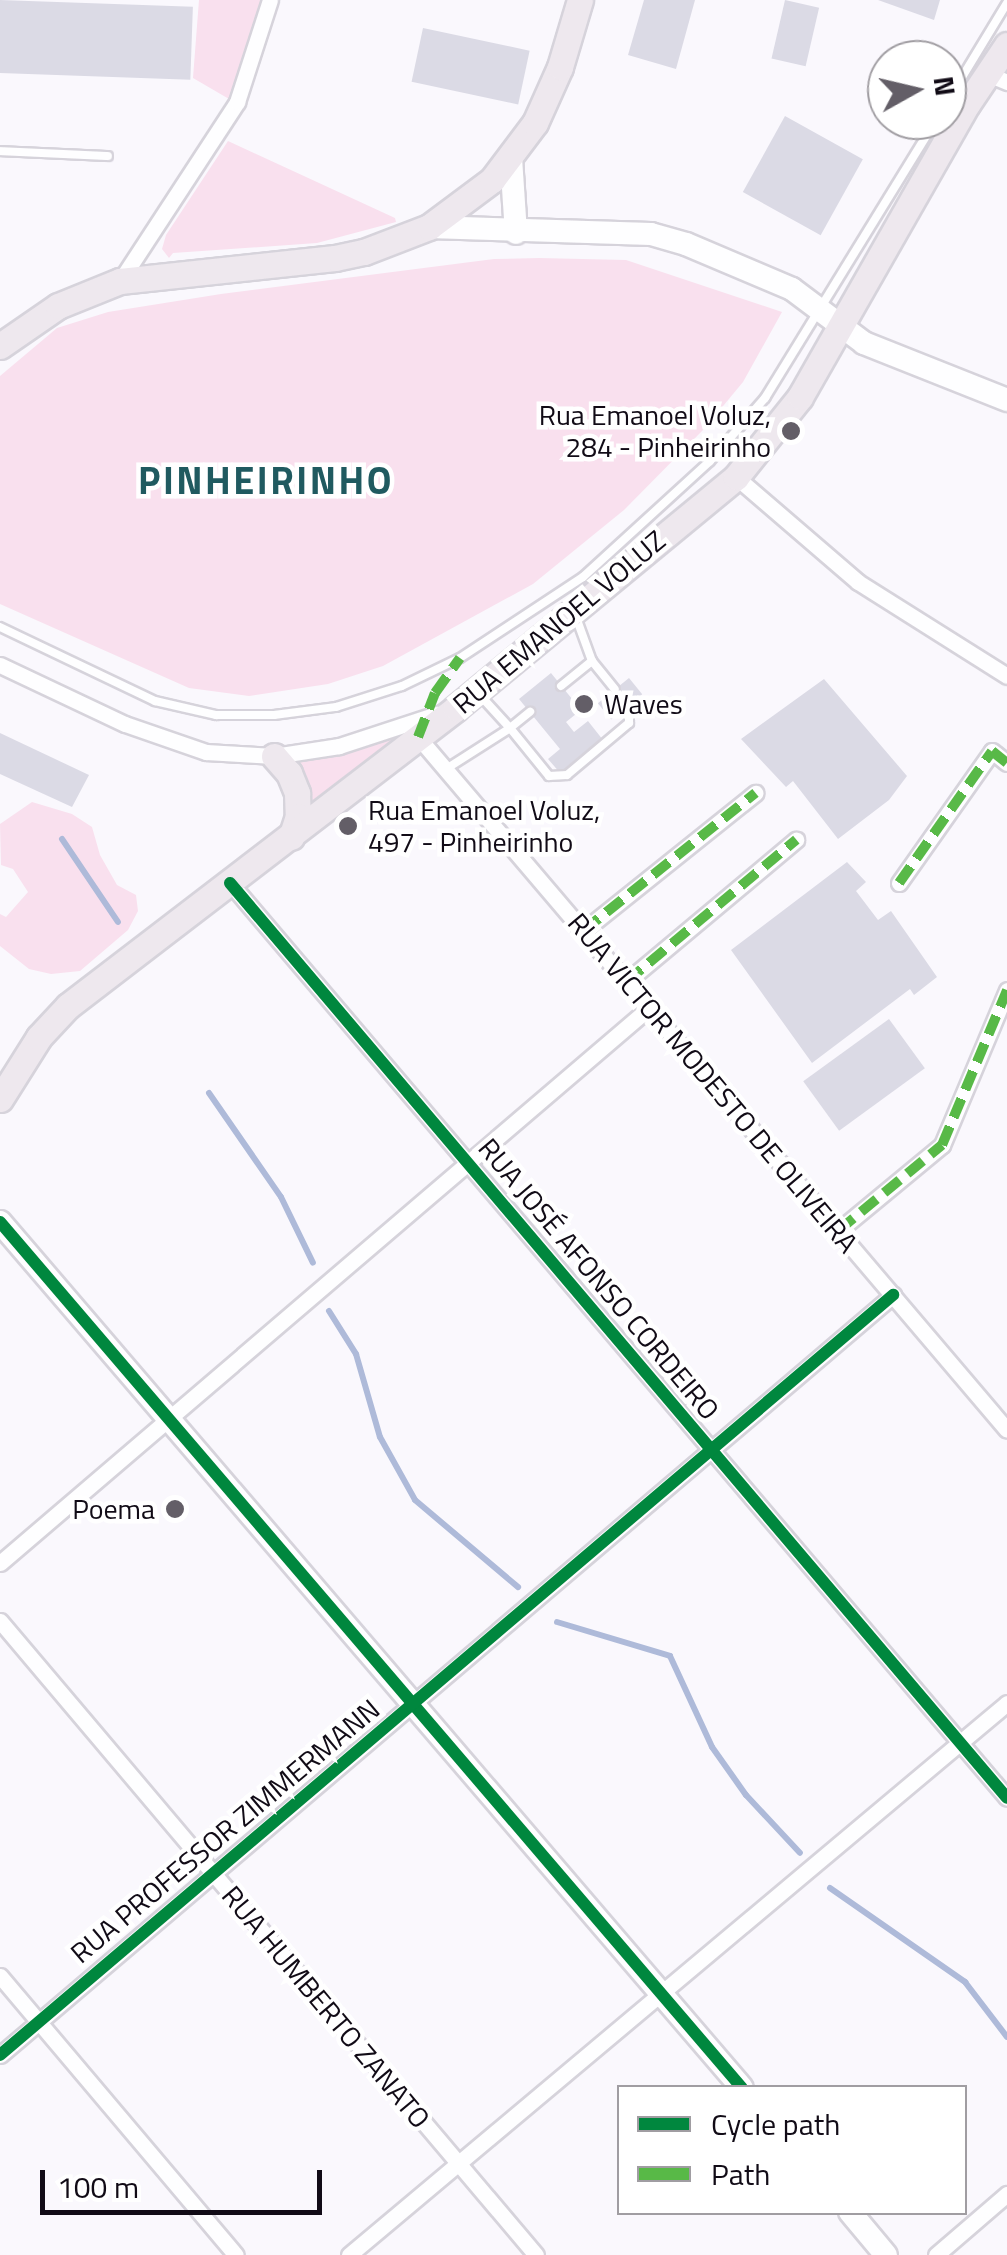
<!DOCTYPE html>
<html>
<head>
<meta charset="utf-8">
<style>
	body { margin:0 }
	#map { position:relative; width:1007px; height:2255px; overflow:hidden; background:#faf8fd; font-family:"Titillium Web",sans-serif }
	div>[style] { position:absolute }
	.green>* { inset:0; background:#f9e0ee }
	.stream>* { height:6px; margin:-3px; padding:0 3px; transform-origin:3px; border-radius:3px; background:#aebad9 }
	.building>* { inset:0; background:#dbdae5; transform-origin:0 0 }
	.roads { filter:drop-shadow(2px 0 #d6d3db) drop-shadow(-2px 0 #d6d3db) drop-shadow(0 2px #d6d3db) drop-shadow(0 -2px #d6d3db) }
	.lane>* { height:8px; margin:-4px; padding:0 4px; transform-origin:4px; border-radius:4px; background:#fefeff }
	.street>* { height:15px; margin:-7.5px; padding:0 7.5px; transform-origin:7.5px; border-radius:7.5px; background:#fefeff }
	.secondary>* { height:22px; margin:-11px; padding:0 11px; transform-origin:11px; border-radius:11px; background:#fefeff }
	.primary>* { height:25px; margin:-12.5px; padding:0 12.5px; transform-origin:12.5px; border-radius:12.5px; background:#eee8ee }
	.quiet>* { height:10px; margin-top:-5px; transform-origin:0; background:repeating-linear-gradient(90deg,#58b947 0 20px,transparent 0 30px) }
	.cycleway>* { height:12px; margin:-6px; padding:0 6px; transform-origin:6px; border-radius:6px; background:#00873e }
	.dots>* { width:28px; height:28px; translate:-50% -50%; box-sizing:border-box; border:5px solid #fff; border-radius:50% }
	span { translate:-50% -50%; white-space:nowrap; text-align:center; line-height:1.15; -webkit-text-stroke:9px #fff; paint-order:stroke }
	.poi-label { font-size:28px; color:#110b16 }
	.right { translate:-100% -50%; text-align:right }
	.left { translate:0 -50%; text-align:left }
	.street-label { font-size:28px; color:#110b16 }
	.district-label { font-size:38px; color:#205a60; font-weight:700; letter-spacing:2.5px }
	.legend { position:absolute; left:617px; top:2085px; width:350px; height:130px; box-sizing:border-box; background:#fff; border:2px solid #a09da2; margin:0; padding:12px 18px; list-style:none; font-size:30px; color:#110b16 }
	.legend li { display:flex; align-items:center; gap:20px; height:50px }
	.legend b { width:50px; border:2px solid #a09da2 }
	.north { position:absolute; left:867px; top:40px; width:100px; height:100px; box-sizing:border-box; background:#fff; border:2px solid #a09da2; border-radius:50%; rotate:82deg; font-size:28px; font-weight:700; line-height:40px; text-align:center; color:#110b16 }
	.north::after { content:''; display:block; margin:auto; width:35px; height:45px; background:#635e67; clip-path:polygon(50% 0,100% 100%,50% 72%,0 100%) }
	.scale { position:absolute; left:40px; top:2170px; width:282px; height:45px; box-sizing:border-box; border:5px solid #110b16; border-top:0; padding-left:12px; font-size:30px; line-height:35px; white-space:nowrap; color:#110b16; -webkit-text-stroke:8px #fff; paint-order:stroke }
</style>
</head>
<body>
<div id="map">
	<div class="green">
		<div style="clip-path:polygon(199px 0,261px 0,244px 74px,229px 99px,193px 78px)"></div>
		<div style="clip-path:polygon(228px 141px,395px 218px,396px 222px,317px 243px,173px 253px,169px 258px,162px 249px,166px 235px)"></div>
		<div style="clip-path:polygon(539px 258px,626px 260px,782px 312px,743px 382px,704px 429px,624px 510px,533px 584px,383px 666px,328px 684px,249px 696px,189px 688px,0 604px,0 376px,57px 328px,108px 312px,221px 294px,494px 259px)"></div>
		<div style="clip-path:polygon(392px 736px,398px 746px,302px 822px,289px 761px,338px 753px)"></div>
		<div style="clip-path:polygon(32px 802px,72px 814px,92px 827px,100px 855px,117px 885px,136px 895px,138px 911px,128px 930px,80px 971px,51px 974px,29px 969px,0 946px,0 914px,6px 917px,28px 892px,13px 869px,1px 865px,0 824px)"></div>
	</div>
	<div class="stream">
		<div style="left:62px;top:839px;width:100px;rotate:56deg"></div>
		<div style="left:209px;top:1093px;width:126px;rotate:55.3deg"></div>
		<div style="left:281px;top:1197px;width:73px;rotate:64.1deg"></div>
		<div style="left:329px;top:1311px;width:51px;rotate:57.9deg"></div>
		<div style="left:356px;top:1354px;width:86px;rotate:73.9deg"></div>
		<div style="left:380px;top:1437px;width:72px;rotate:60.9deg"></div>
		<div style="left:415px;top:1500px;width:135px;rotate:40.2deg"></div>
		<div style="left:557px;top:1622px;width:118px;rotate:16.7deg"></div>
		<div style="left:670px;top:1656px;width:100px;rotate:65.2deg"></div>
		<div style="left:712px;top:1747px;width:59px;rotate:54.7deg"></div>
		<div style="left:746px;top:1795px;width:79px;rotate:47deg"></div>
		<div style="left:830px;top:1888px;width:165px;rotate:34.8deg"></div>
		<div style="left:965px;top:1982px;width:69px;rotate:52.6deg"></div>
	</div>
	<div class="building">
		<div style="left:0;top:0;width:193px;height:73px;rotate:2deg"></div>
		<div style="clip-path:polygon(644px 0,695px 0,676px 69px,628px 55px)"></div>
		<div style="left:785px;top:0;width:35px;height:60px;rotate:13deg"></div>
		<div style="clip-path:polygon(878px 0,940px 0,934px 20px)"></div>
		<div style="left:423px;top:28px;width:109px;height:55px;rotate:12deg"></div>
		<div style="left:785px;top:116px;width:89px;height:87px;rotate:29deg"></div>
		<div style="clip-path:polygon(551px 673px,581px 710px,566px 722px,574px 732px,588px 721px,603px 740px,561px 774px,548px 759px,560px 749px,519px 699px)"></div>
		<div style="left:629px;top:678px;width:21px;height:40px;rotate:51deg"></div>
		<div style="clip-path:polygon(824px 679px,907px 776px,889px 800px,838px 839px,793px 781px,786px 787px,741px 739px)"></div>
		<div style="clip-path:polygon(0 733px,89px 775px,72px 807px,0 774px)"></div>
		<div style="clip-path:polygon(847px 862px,866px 882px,856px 891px,878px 920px,891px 911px,937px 977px,914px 995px,910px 989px,812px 1063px,731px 950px)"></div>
		<div style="left:889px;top:1019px;width:61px;height:106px;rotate:54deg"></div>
	</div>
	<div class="roads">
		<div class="lane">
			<div style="left:947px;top:102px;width:116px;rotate:-58.8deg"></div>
			<div style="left:0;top:151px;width:108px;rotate:2.7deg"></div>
			<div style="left:0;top:627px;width:172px;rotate:25.5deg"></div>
			<div style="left:155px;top:701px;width:63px;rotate:12.9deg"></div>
			<div style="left:216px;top:715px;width:58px"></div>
			<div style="left:274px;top:715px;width:63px;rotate:-7.4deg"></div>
			<div style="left:336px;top:707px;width:69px;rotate:-17.7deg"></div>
			<div style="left:402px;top:686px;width:64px;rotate:-25.8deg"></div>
			<div style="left:460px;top:658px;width:147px;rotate:-33.4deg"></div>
			<div style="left:583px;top:577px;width:172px;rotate:-42.4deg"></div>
			<div style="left:710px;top:461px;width:84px;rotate:-48.9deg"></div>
			<div style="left:765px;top:398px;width:326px;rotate:-58.4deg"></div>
			<div style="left:592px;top:661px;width:36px;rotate:51deg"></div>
			<div style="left:561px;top:686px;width:40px;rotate:-39deg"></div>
			<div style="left:592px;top:661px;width:47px;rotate:-110deg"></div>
			<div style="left:478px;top:693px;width:47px;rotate:47.6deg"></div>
			<div style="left:510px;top:728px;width:26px;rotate:-39deg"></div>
			<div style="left:446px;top:769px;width:76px;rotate:-32.6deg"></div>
			<div style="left:510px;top:728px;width:62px;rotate:50.9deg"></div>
			<div style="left:549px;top:776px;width:18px;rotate:-3deg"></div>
			<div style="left:567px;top:775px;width:81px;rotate:-40deg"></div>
			<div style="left:629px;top:723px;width:17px;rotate:-90deg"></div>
		</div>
		<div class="street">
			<div style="left:988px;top:74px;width:21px;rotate:23deg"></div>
			<div style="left:120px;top:281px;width:214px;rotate:-56.8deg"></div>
			<div style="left:237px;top:102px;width:107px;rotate:-72.1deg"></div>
			<div style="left:736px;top:477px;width:161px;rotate:40.7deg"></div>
			<div style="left:858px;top:582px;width:176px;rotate:32.2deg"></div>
			<div style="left:0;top:665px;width:138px;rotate:25.3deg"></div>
			<div style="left:125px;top:724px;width:86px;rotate:19.1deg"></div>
			<div style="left:206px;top:752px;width:68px;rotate:3.4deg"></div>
			<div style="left:274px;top:756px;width:66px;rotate:-8.7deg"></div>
			<div style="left:339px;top:746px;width:103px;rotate:-18.1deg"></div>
			<div style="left:418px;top:737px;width:909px;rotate:49.64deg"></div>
			<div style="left:230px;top:883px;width:1200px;rotate:49.66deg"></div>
			<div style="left:899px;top:883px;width:161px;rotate:-54.8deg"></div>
			<div style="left:992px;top:751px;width:19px;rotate:39deg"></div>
			<div style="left:583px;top:931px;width:221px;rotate:-38.7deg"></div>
			<div style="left:626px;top:982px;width:222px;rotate:-39.9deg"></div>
			<div style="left:838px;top:1231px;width:135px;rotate:-39.6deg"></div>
			<div style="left:942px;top:1145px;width:168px;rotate:-67.2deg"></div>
			<div style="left:0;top:1563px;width:854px;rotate:-40.54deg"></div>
			<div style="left:0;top:1621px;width:830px;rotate:49.79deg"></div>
			<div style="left:0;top:1976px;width:365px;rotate:49.8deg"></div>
			<div style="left:0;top:2055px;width:1173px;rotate:-40.4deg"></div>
			<div style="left:349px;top:2255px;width:859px;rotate:-39.99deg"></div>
			<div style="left:936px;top:2255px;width:94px;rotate:-40.7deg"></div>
		</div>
		<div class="secondary">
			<div style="left:511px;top:158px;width:75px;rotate:86.2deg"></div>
			<div style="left:429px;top:227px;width:222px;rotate:1.8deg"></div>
			<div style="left:651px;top:234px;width:36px;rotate:16deg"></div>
			<div style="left:686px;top:244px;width:115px;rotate:23deg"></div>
			<div style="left:792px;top:289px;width:90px;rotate:36.9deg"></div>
			<div style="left:864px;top:343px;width:154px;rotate:21.7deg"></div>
			<div style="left:0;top:1222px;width:1140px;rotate:49.41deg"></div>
			<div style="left:850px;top:2212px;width:56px;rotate:50.1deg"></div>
		</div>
		<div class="primary">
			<div style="left:0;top:346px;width:70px;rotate:-34.6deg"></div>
			<div style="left:58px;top:306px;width:67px;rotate:-22deg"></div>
			<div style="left:120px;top:281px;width:216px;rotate:-6.1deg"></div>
			<div style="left:335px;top:258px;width:30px;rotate:-12deg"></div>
			<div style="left:364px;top:252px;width:70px;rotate:-21deg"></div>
			<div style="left:429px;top:227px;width:79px;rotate:-36.7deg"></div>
			<div style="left:492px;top:180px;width:71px;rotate:-53deg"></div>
			<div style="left:535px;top:123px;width:61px;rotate:-65.9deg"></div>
			<div style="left:560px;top:67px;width:70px;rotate:-73.4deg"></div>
			<div style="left:274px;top:756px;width:23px;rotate:49deg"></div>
			<div style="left:289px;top:773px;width:22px;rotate:68deg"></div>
			<div style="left:297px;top:793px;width:23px;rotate:88deg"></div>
			<div style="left:298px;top:816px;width:22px;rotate:108deg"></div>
			<div style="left:0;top:1099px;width:73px;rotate:-57.8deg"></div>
			<div style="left:39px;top:1037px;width:42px;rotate:-46.9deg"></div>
			<div style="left:68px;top:1006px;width:489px;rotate:-37.5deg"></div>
			<div style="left:456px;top:708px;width:363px;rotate:-39.5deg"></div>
			<div style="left:736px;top:477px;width:102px;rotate:-51.3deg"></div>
			<div style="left:800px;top:397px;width:339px;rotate:-60.3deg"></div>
			<div style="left:968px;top:103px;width:70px;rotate:-56.1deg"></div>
		</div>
	</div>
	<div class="quiet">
		<div style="left:418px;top:737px;width:47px;rotate:-68.9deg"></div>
		<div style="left:435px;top:693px;width:43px;rotate:-54.5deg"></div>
		<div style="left:899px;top:883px;width:161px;rotate:-54.8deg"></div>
		<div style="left:992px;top:751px;width:19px;rotate:39deg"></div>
		<div style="left:583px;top:931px;width:221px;rotate:-38.7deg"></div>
		<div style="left:626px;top:982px;width:222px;rotate:-39.9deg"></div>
		<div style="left:838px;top:1231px;width:135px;rotate:-39.6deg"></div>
		<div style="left:942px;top:1145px;width:168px;rotate:-67.2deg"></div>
	</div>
	<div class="cycleway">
		<div style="left:230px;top:883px;width:1200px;rotate:49.66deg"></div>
		<div style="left:0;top:1222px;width:1140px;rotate:49.41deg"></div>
		<div style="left:0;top:2055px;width:1173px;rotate:-40.4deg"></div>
	</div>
	<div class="dots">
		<div style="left:791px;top:431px;background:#635e67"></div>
		<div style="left:584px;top:704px;background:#635e67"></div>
		<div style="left:348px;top:826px;background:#635e67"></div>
		<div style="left:175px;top:1509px;background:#635e67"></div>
	</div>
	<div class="poi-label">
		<span class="right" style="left:771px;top:431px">Rua Emanoel Voluz,<br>284 - Pinheirinho</span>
		<span class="left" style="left:604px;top:704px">Waves</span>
		<span class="left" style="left:368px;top:826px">Rua Emanoel Voluz,<br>497 - Pinheirinho</span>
		<span class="right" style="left:155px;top:1509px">Poema</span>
	</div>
	<div class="street-label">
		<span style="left:559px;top:622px;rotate:-40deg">RUA EMANOEL VOLUZ</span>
		<span style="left:713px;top:1083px;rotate:50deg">RUA VICTOR MODESTO DE OLIVEIRA</span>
		<span style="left:599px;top:1279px;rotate:50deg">RUA JOSÉ AFONSO CORDEIRO</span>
		<span style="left:225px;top:1831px;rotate:-40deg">RUA PROFESSOR ZIMMERMANN</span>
		<span style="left:326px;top:2007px;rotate:50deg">RUA HUMBERTO ZANATO</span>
	</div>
	<div class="district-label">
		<span style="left:266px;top:481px">PINHEIRINHO</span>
	</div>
	<ul class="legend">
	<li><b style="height:12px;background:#00873e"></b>Cycle path</li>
	<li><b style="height:12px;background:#58b947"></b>Path</li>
	</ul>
	<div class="north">N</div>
	<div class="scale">100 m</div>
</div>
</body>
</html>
